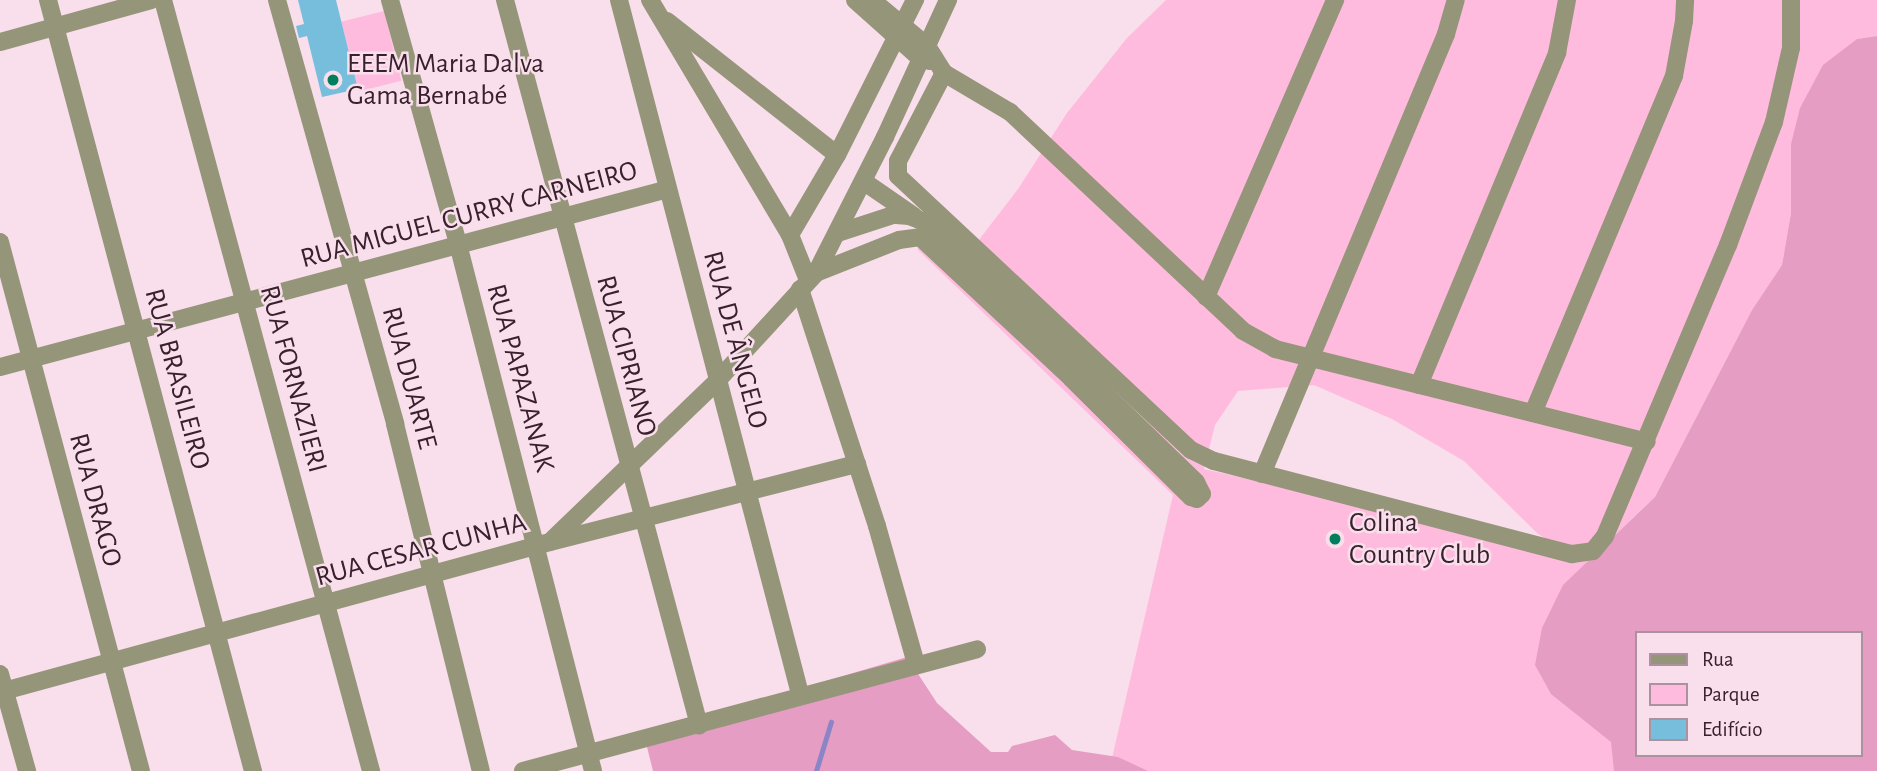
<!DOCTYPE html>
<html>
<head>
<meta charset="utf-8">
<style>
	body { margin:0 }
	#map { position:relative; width:1877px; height:771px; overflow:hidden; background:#f9deeb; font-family:"Alegreya Sans",sans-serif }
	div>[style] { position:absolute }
	.green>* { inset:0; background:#ffbbde; transform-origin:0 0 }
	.forest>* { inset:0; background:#e69dc3 }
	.stream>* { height:4.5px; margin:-2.25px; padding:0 2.25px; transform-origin:2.25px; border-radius:2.25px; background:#8b85c8 }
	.building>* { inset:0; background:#77bedd }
	.minor>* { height:18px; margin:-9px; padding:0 9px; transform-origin:9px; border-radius:9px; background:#95957a }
	.dots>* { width:19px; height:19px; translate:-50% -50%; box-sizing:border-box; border:4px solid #f9deeb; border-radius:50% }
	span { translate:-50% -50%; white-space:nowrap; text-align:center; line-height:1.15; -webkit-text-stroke:5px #f9deeb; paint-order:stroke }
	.poi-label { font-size:28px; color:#38202c }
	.left { translate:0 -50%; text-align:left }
	.street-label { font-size:28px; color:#38202c }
	.legend { position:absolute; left:1635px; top:631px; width:228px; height:126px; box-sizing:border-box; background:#f9deeb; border:2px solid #ac929f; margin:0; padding:9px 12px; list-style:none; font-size:21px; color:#38202c }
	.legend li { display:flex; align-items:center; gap:14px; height:35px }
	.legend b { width:35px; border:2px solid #ac929f }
</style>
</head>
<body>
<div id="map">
	<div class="green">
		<div style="clip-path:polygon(evenodd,1166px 0,1877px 0,1877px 36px,1857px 39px,1791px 144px,1791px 213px,1782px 265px,1752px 310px,1655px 497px,1591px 558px,1637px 633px,1623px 771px,1109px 771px,1173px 495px,917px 249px,947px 231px,972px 249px,1018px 189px,1067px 113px,1127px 38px,1166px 0,1314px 385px,1392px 419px,1464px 461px,1538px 534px,1572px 554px,1204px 469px,1215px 425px,1238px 391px,1314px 385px)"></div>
		<div style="left:384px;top:11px;width:72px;height:44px;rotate:76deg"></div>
	</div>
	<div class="forest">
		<div style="clip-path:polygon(evenodd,1877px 36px,1877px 771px,1614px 771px,1611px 742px,1551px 694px,1535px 665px,1542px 628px,1563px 585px,1655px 497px,1752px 310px,1782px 265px,1791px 213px,1791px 144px,1800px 108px,1823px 65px,1857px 39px,1877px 36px,1637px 633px,1861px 633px,1861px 755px,1637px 755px,1637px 633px)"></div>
		<div style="clip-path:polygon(907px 657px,937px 703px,991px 752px,1008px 752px,1012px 746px,1055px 735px,1072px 750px,1118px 757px,1148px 771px,653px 771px,644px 735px)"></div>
	</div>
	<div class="stream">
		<div style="left:816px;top:771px;width:51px;rotate:-73deg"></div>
	</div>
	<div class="building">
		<div style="clip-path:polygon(298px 0,336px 0,358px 89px,322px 97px,307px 36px,299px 38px,296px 26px,304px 24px)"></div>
	</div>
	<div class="minor">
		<div style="left:48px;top:0;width:798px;rotate:75.11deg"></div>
		<div style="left:163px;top:0;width:799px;rotate:74.9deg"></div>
		<div style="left:277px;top:0;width:440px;rotate:74.4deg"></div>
		<div style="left:395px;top:424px;width:357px;rotate:76.1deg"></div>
		<div style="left:390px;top:0;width:253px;rotate:74.4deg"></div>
		<div style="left:458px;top:244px;width:544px;rotate:75.63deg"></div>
		<div style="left:505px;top:0;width:751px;rotate:75.02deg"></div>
		<div style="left:619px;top:0;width:717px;rotate:75.38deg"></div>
		<div style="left:650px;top:0;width:274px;rotate:59.2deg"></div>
		<div style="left:790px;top:235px;width:48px;rotate:68.2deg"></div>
		<div style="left:855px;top:0;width:89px;rotate:41.8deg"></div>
		<div style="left:921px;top:59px;width:9px;rotate:13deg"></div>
		<div style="left:872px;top:0;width:72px;rotate:39.9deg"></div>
		<div style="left:927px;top:46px;width:32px;rotate:58deg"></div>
		<div style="left:944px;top:73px;width:77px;rotate:30.6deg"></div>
		<div style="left:1010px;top:112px;width:320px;rotate:43.2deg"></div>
		<div style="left:1243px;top:331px;width:37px;rotate:29deg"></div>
		<div style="left:1275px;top:349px;width:383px;rotate:14deg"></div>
		<div style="left:667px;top:21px;width:216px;rotate:38.2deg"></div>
		<div style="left:0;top:42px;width:157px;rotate:-15.5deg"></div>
		<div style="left:944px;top:73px;width:99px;rotate:117.6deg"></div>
		<div style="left:898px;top:161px;width:15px;rotate:90deg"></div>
		<div style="left:898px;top:176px;width:401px;rotate:43.1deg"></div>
		<div style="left:1191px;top:450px;width:25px;rotate:26deg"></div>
		<div style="left:1214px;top:461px;width:370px;rotate:14.6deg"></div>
		<div style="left:1572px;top:554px;width:21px;rotate:-8deg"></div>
		<div style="left:1593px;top:551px;width:19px;rotate:-51deg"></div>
		<div style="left:1605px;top:536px;width:316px;rotate:-67.1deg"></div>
		<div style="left:1728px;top:245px;width:131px;rotate:-69.5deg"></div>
		<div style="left:1774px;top:122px;width:76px;rotate:-77.1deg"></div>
		<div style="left:1791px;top:48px;width:48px;rotate:-90deg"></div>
		<div style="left:863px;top:181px;width:62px;rotate:34.5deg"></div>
		<div style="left:790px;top:235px;width:93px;rotate:-59.6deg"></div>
		<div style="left:837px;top:155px;width:174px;rotate:-63.3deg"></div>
		<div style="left:0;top:242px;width:547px;rotate:75.08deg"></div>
		<div style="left:816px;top:273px;width:89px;rotate:-21.7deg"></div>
		<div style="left:899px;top:240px;width:21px;rotate:-8deg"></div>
		<div style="left:920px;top:237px;width:207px;rotate:43deg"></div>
		<div style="left:1071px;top:378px;width:169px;rotate:44.8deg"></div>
		<div style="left:1191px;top:497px;width:6px;rotate:18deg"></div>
		<div style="left:1197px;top:499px;width:7px;rotate:-45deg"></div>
		<div style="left:1202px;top:494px;width:13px;rotate:-117deg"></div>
		<div style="left:1196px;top:482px;width:371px;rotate:-135.9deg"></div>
		<div style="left:930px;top:224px;width:22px;rotate:-159deg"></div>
		<div style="left:909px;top:216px;width:16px;rotate:-176deg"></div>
		<div style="left:893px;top:215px;width:58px;rotate:161.9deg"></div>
		<div style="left:800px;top:289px;width:249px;rotate:72deg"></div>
		<div style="left:877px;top:526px;width:143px;rotate:74.2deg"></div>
		<div style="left:1206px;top:297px;width:324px;rotate:-66.5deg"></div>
		<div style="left:0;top:367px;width:691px;rotate:-14.92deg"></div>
		<div style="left:1419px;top:385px;width:360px;rotate:-67.4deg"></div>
		<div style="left:1557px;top:53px;width:54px;rotate:-79.3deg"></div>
		<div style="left:1533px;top:413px;width:365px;rotate:-67.3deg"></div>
		<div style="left:1674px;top:76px;width:56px;rotate:-79.7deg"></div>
		<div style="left:1684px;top:21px;width:21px;rotate:-87deg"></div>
		<div style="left:1262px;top:474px;width:477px;rotate:-67.3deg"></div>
		<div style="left:1446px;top:34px;width:35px;rotate:-74deg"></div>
		<div style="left:553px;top:539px;width:229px;rotate:-43.9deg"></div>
		<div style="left:718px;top:380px;width:145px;rotate:-47.5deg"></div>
		<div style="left:816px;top:273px;width:153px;rotate:-63.1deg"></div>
		<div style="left:885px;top:137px;width:151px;rotate:-65.3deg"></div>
		<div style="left:0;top:674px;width:101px;rotate:74.4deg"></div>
		<div style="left:0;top:692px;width:570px;rotate:-15.26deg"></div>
		<div style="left:550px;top:542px;width:317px;rotate:-14.3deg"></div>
		<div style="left:523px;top:771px;width:470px;rotate:-15deg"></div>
	</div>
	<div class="dots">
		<div style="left:333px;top:80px;background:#007e5d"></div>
		<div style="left:1335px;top:539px;background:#007e5d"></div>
	</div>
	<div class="poi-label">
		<span class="left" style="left:347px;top:80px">EEEM Maria Dalva<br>Gama Bernabé</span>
		<span class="left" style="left:1349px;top:539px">Colina<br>Country Club</span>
	</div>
	<div class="street-label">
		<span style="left:469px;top:215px;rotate:-15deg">RUA MIGUEL CURRY CARNEIRO</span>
		<span style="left:735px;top:340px;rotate:75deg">RUA DE ÂNGELO</span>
		<span style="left:626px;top:356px;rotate:75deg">RUA CIPRIANO</span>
		<span style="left:409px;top:378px;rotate:75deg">RUA DUARTE</span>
		<span style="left:520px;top:378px;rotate:75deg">RUA PAPAZANAK</span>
		<span style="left:177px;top:379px;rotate:75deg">RUA BRASILEIRO</span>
		<span style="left:293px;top:379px;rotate:75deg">RUA FORNAZIERI</span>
		<span style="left:95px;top:500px;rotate:75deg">RUA DRAGO</span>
		<span style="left:421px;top:550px;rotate:-15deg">RUA CESAR CUNHA</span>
	</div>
	<ul class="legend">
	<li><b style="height:9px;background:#95957a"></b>Rua</li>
	<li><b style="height:19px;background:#ffbbde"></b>Parque</li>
	<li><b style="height:19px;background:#77bedd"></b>Edifício</li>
	</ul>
</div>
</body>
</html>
